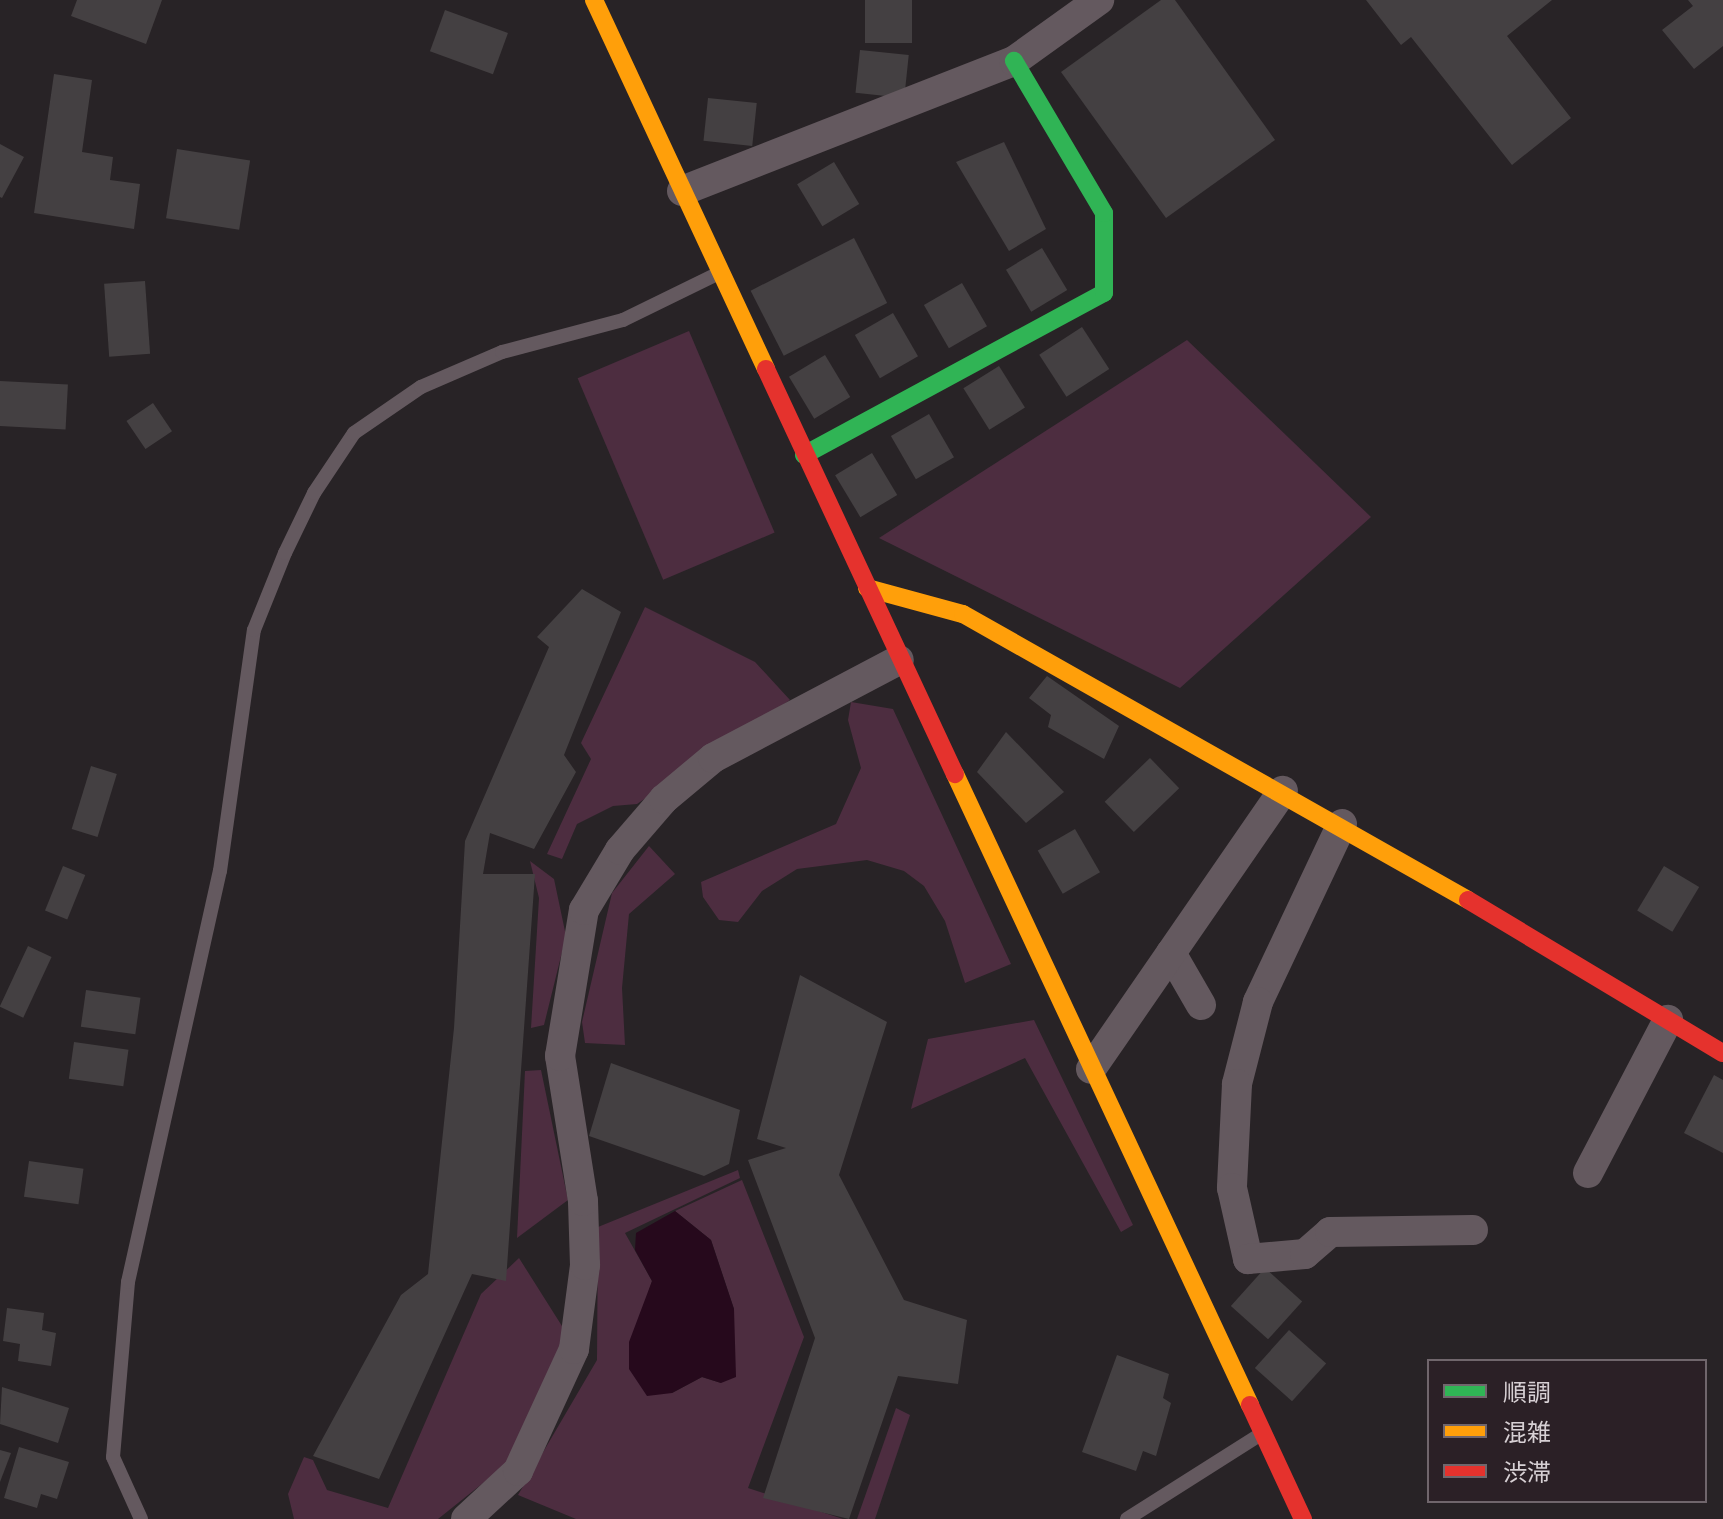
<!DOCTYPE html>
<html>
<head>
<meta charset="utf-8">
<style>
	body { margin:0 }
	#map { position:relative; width:1723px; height:1519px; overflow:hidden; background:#282326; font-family:"Nunito Sans","Noto Sans JP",sans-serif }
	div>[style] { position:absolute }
	.green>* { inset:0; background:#4d2d40; transform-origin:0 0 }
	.water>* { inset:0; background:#26091c }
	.building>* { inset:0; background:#444042; transform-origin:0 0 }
	.lane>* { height:14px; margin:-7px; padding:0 7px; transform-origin:7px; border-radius:7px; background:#64595f }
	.street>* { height:30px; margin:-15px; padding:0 15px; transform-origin:15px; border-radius:15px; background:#64595f }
	.fast>* { height:18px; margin:-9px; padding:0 9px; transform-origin:9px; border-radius:9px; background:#30b455 }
	.slow>* { height:18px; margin:-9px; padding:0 9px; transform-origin:9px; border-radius:9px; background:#ff9f0a }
	.jam>* { height:18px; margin:-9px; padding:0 9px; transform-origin:9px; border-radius:9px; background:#e5322d }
	span { translate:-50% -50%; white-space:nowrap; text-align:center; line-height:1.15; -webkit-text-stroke:8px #2b2026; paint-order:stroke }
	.legend { position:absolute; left:1427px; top:1359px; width:280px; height:144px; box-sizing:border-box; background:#2b2026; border:2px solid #70666c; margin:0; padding:10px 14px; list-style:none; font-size:24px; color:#d7d0d4 }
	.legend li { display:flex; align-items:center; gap:16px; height:40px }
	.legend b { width:40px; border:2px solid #70666c }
</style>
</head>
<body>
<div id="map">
	<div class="green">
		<div style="left:689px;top:331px;width:219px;height:121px;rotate:67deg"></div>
		<div style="clip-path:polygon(1187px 340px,1371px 517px,1180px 688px,879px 538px)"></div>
		<div style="clip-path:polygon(645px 607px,755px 662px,790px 700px,637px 804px,613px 806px,577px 824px,562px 859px,547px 854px,591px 759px,581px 743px)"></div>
		<div style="clip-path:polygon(851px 702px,893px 709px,1011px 964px,965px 983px,945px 921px,924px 886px,904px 871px,867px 860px,797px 869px,762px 891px,738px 922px,719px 920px,703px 897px,701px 882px,836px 824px,861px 768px,848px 720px)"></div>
		<div style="clip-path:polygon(649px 846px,675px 874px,629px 914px,622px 988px,625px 1045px,585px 1043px,582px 1022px,612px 893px)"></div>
		<div style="clip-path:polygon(530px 861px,554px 879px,566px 936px,544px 1025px,531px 1028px,539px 898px)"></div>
		<div style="clip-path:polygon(1034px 1020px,1133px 1225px,1121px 1232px,1025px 1058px,911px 1109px,928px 1039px)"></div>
		<div style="clip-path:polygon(541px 1070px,568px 1200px,517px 1238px,525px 1071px)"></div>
		<div style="clip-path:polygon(738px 1170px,740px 1178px,625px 1233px,652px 1281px,638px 1325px,672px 1393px,702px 1377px,721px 1383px,734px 1309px,711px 1240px,675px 1211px,742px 1180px,804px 1337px,748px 1488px,843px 1519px,576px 1519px,518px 1495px,597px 1360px,598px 1227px)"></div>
		<div style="clip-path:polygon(519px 1258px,567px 1334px,513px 1459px,438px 1519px,294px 1519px,288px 1494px,304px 1457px,313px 1460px,327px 1490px,388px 1508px,481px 1294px)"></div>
		<div style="clip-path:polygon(896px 1408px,910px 1415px,875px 1519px,857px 1519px)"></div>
	</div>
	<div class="water">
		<div style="clip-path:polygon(675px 1211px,711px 1240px,734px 1309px,736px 1377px,721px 1383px,702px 1377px,672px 1393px,647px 1396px,629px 1369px,629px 1342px,652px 1281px,635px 1250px,636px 1233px)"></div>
	</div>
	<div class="building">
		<div style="clip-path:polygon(77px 0,162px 0,146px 44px,71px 16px)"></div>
		<div style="left:865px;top:0;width:47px;height:43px"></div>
		<div style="clip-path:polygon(1161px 0,1175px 0,1275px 140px,1166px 218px,1061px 72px)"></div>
		<div style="clip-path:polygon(1366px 0,1552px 0,1507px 36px,1571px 118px,1512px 165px,1411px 37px,1401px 45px)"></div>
		<div style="clip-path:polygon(1688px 0,1723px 0,1723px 46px,1694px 69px,1662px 30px,1693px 6px)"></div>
		<div style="left:445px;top:10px;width:67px;height:44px;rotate:20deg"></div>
		<div style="left:860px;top:50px;width:49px;height:43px;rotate:6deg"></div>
		<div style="clip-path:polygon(54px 74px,92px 80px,82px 152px,113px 157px,110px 180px,140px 184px,134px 229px,34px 213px)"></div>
		<div style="left:708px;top:98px;width:49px;height:43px;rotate:6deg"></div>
		<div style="clip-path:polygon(1004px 142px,1046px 229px,1009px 251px,956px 162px)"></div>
		<div style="clip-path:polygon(0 144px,24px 157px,2px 198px,0 197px)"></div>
		<div style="left:177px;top:149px;width:74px;height:70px;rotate:9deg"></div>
		<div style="left:834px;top:162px;width:49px;height:43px;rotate:59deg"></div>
		<div style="left:854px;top:238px;width:73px;height:116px;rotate:63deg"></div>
		<div style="left:1042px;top:248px;width:49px;height:42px;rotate:59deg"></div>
		<div style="left:145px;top:281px;width:73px;height:41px;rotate:86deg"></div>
		<div style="left:962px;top:283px;width:50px;height:44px;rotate:60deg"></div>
		<div style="left:893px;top:313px;width:50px;height:44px;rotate:60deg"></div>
		<div style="left:1082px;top:327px;width:50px;height:51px;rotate:57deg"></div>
		<div style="left:825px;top:355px;width:49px;height:42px;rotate:59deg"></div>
		<div style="left:999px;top:366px;width:49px;height:42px;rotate:58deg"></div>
		<div style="left:0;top:381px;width:68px;height:45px;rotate:3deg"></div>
		<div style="left:153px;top:403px;width:34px;height:32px;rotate:56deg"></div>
		<div style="left:929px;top:414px;width:50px;height:44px;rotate:60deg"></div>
		<div style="left:872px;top:453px;width:49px;height:43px;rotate:59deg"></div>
		<div style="clip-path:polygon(582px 589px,621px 612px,564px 755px,576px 772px,534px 849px,490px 833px,483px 874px,535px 874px,506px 1281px,472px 1274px,379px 1479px,313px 1456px,401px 1295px,428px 1274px,454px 1028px,465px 841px,549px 647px,537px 637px)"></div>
		<div style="clip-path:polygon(1047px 676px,1119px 726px,1104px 759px,1048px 727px,1051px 715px,1029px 698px)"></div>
		<div style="clip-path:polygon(1006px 732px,1064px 792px,1026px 823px,977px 772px)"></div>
		<div style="left:1150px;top:758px;width:42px;height:63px;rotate:46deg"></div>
		<div style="left:91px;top:766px;width:27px;height:66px;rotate:17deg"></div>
		<div style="left:1075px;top:829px;width:50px;height:43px;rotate:60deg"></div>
		<div style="left:63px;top:866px;width:24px;height:48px;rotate:22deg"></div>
		<div style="left:1664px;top:866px;width:41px;height:52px;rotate:31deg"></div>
		<div style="left:28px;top:946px;width:26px;height:67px;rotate:25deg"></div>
		<div style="clip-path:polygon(800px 975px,887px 1022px,839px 1175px,904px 1300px,967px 1320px,958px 1384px,898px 1376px,849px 1519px,763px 1498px,815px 1338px,748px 1160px,786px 1148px,757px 1139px)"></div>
		<div style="left:86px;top:990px;width:55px;height:37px;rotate:8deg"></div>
		<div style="left:74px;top:1042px;width:55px;height:37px;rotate:8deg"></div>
		<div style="clip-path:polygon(611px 1063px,740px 1110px,729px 1164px,704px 1176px,589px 1136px)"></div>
		<div style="clip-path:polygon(1714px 1075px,1723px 1080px,1723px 1153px,1684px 1133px)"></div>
		<div style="left:29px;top:1161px;width:55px;height:36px;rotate:8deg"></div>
		<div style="left:1265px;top:1268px;width:50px;height:51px;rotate:42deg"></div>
		<div style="clip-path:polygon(7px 1308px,44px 1313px,42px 1330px,56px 1333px,51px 1366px,18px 1361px,20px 1344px,3px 1341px)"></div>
		<div style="left:1289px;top:1330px;width:50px;height:51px;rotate:42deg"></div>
		<div style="clip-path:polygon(1117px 1355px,1169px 1374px,1163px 1398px,1171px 1403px,1156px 1456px,1143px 1451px,1136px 1471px,1082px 1452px)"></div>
		<div style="clip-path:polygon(2px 1387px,69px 1408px,58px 1443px,0 1424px)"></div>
		<div style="clip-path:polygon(19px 1447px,69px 1462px,57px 1499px,41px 1494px,37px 1508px,4px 1498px)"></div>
		<div style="clip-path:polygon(0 1450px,11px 1453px,0 1482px)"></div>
	</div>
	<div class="lane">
		<div style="left:141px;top:1519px;width:68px;rotate:-114.3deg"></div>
		<div style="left:113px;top:1457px;width:176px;rotate:-85.1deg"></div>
		<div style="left:128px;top:1282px;width:421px;rotate:-77.4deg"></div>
		<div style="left:220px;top:871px;width:243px;rotate:-82deg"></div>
		<div style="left:254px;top:630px;width:83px;rotate:-68.1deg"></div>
		<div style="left:285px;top:553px;width:67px;rotate:-64.2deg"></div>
		<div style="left:314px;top:493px;width:72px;rotate:-56.3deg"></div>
		<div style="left:354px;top:433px;width:81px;rotate:-34.5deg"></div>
		<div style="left:421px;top:387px;width:88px;rotate:-23.4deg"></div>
		<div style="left:502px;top:352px;width:125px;rotate:-14.8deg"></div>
		<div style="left:623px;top:320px;width:107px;rotate:-26.1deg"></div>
		<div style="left:1127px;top:1519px;width:159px;rotate:-32.4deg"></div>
	</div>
	<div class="street">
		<div style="left:682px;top:191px;width:357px;rotate:-21.4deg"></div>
		<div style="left:1014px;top:61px;width:105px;rotate:-35.7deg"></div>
		<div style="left:1342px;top:824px;width:197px;rotate:115.3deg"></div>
		<div style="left:1258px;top:1002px;width:85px;rotate:104.4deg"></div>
		<div style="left:1237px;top:1084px;width:104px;rotate:92.8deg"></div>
		<div style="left:1232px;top:1188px;width:73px;rotate:77.3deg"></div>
		<div style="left:1248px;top:1259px;width:57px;rotate:-5deg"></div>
		<div style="left:1305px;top:1254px;width:33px;rotate:-41deg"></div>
		<div style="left:1330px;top:1232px;width:143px;rotate:-0.8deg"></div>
		<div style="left:1171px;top:953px;width:60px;rotate:60deg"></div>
		<div style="left:1091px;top:1069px;width:338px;rotate:-55.4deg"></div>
		<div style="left:1588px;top:1173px;width:173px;rotate:-62.4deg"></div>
		<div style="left:466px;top:1519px;width:71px;rotate:-42.7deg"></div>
		<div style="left:518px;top:1471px;width:134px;rotate:-65.3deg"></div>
		<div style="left:574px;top:1349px;width:85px;rotate:-82.5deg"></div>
		<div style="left:585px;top:1265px;width:64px;rotate:-91.8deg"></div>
		<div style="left:583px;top:1201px;width:147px;rotate:-99deg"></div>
		<div style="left:560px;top:1056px;width:148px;rotate:-80.7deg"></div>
		<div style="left:584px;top:910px;width:70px;rotate:-59deg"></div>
		<div style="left:620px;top:850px;width:67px;rotate:-49.2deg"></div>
		<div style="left:664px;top:799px;width:64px;rotate:-39.9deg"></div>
		<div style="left:713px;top:758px;width:210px;rotate:-27.8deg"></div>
	</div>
	<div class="fast">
		<div style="left:804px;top:455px;width:341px;rotate:-28.4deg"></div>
		<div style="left:1104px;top:293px;width:80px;rotate:-90deg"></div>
		<div style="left:1104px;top:213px;width:177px;rotate:-120.6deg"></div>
	</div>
	<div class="slow">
		<div style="left:594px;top:0;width:407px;rotate:65deg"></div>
		<div style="left:867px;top:588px;width:99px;rotate:15.2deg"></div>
		<div style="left:963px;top:614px;width:580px;rotate:29.52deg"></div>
		<div style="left:955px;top:774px;width:697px;rotate:64.94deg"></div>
	</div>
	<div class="jam">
		<div style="left:766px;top:369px;width:447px;rotate:65deg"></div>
		<div style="left:1468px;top:900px;width:297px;rotate:31deg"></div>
		<div style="left:1250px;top:1405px;width:126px;rotate:65.1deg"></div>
	</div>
	<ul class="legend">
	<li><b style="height:10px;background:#30b455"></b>順調</li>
	<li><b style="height:10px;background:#ff9f0a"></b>混雑</li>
	<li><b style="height:10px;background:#e5322d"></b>渋滞</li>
	</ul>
</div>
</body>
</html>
